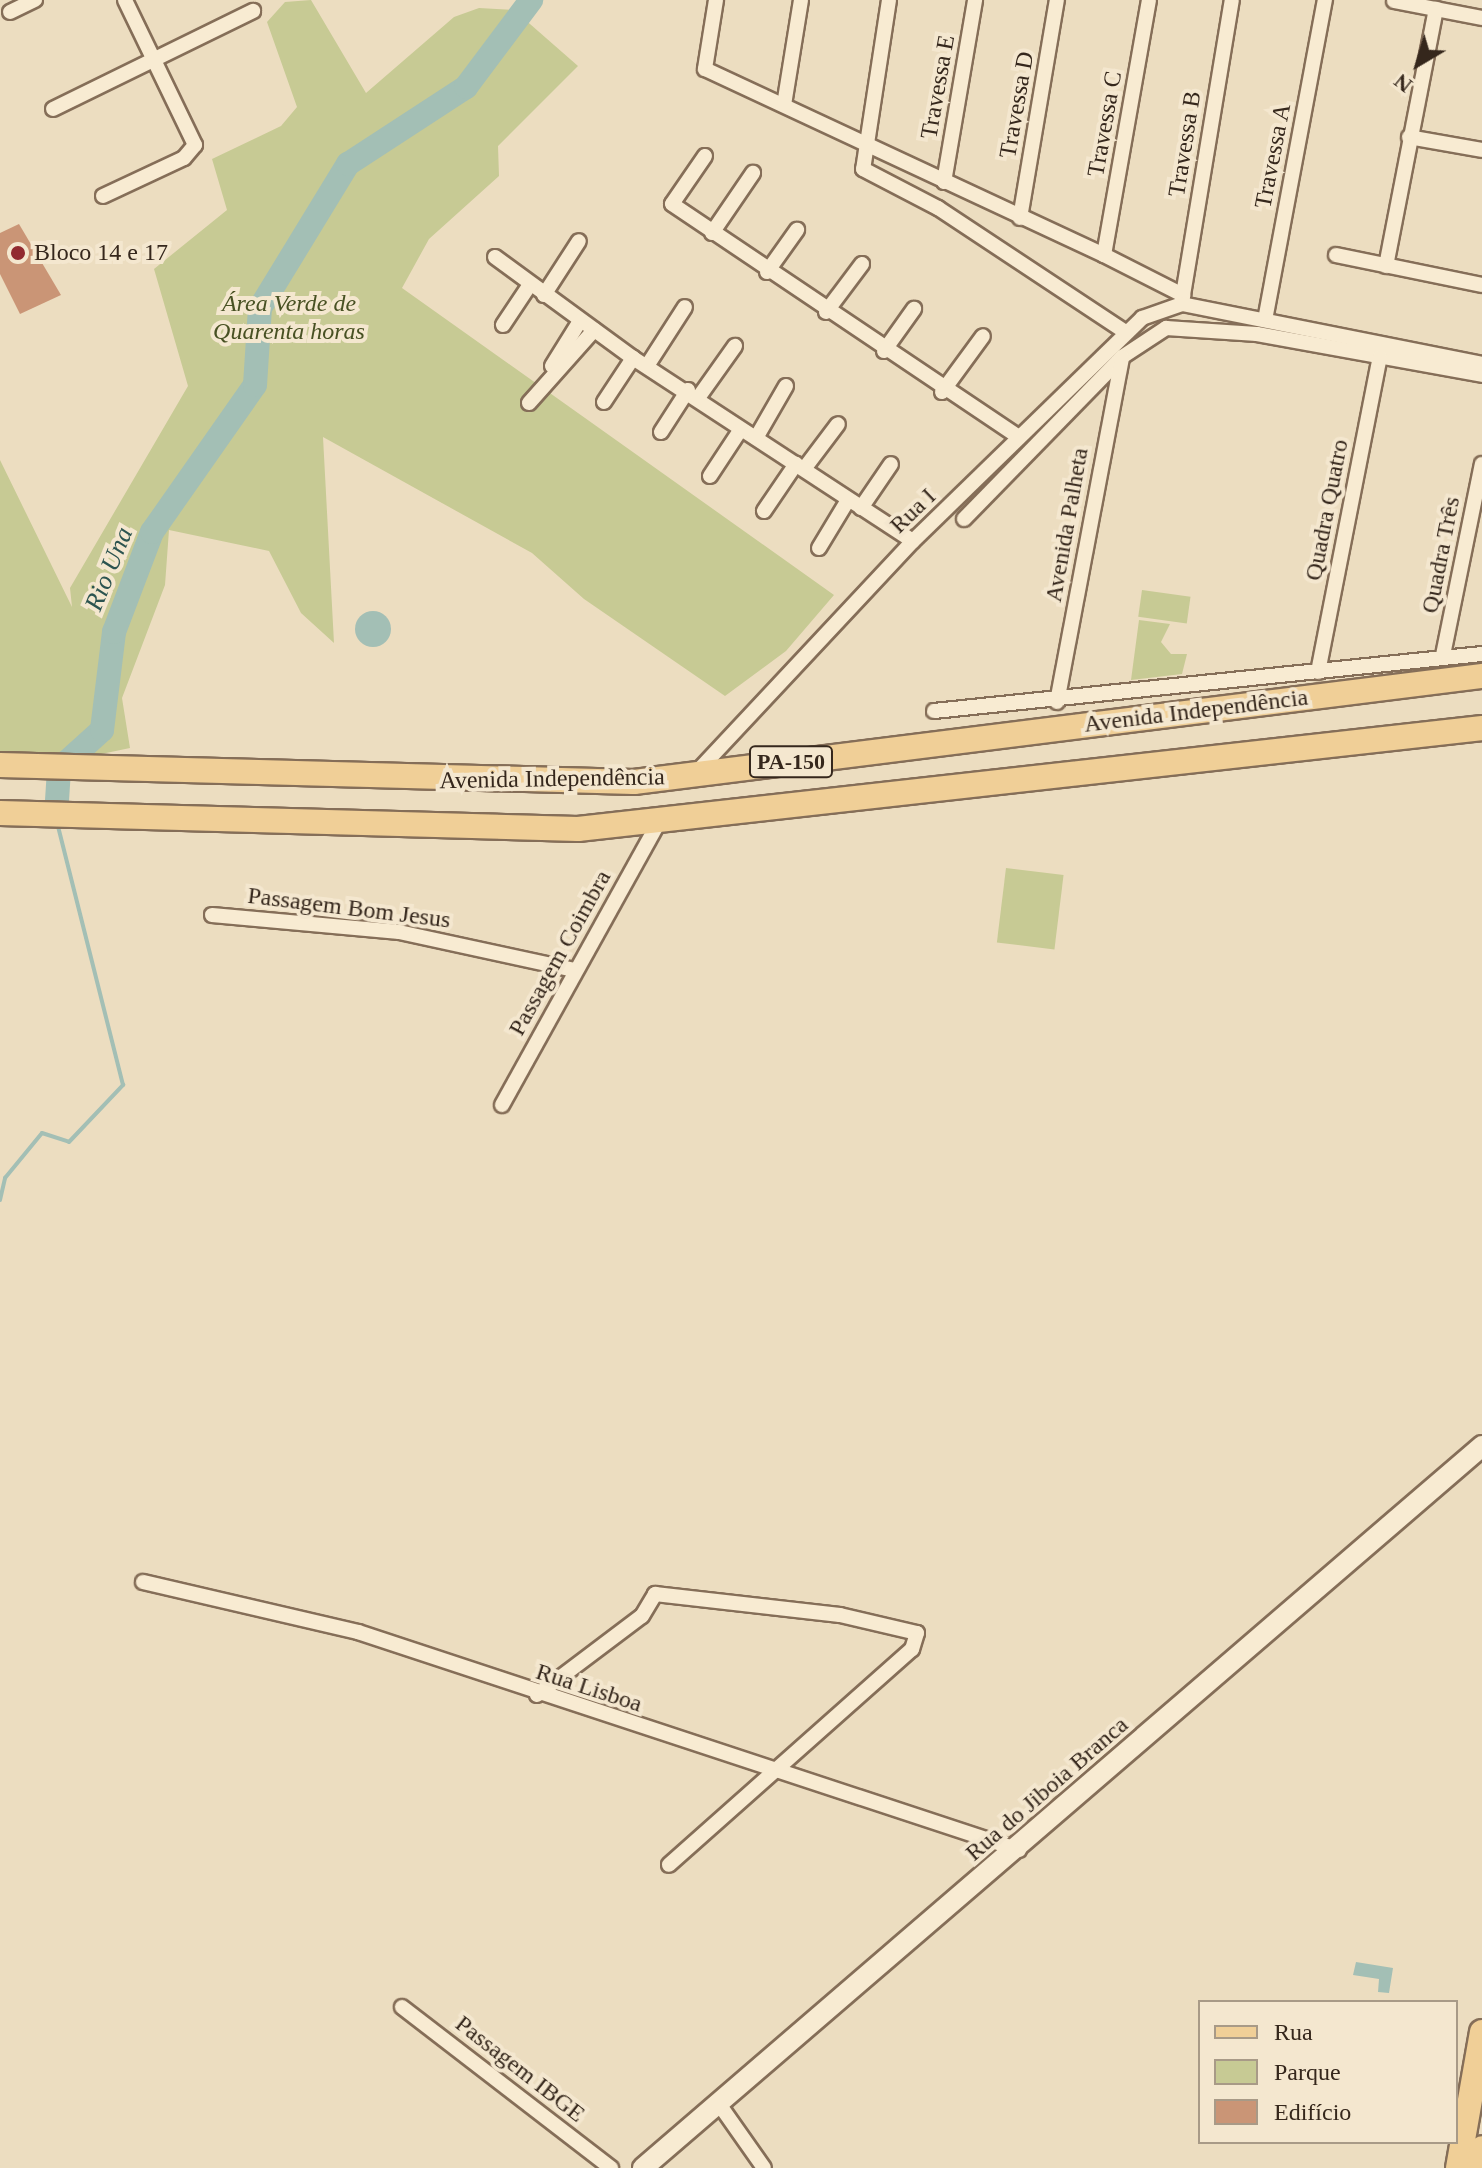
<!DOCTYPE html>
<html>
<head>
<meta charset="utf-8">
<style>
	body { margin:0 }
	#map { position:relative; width:1482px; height:2168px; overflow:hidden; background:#ecddc0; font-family:"Times New Roman",serif }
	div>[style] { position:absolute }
	.green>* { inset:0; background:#c7ca94; transform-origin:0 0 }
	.water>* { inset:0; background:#a3bfb5 }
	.round { border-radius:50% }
	.stream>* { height:4px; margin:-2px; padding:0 2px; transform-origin:2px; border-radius:2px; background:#a3bfb5 }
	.river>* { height:24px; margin:-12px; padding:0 12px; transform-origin:12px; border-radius:12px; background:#a3bfb5 }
	.building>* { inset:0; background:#ca9576 }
	.roads { filter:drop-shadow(2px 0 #856e58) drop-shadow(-2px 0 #856e58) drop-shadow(0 2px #856e58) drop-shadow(0 -2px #856e58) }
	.street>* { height:14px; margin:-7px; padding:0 7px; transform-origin:7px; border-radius:7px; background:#f8ebd2 }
	.secondary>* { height:20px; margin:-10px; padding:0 10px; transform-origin:10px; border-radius:10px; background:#f8ebd2 }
	.primary>* { height:24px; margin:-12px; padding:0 12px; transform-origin:12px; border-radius:12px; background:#f0cf97 }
	.dots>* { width:22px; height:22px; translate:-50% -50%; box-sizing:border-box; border:4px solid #f4e7cf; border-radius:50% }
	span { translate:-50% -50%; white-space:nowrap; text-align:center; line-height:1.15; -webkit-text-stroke:8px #f4e7cf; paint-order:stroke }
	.shield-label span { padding:2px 6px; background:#f4e7cf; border:2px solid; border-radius:6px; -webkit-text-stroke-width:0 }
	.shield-label { font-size:22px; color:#35271c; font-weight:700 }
	.street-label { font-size:24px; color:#35271c }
	.poi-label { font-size:24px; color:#35271c }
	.left { translate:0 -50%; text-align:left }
	.park-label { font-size:24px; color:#485123; font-style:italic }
	.water-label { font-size:26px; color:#2c5450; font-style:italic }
	.legend { position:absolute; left:1198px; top:2000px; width:260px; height:144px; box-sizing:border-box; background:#f4e7cf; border:2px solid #a89a87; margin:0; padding:10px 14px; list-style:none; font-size:24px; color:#35271c }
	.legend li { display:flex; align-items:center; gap:16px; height:40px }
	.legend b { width:40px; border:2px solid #a89a87 }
	.north { position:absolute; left:1378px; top:24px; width:80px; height:80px; -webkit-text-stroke:6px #f4e7cf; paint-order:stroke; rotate:218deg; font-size:22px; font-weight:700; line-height:32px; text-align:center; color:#35271c }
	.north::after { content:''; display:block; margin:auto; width:28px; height:36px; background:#35271c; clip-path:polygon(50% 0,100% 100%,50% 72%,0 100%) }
</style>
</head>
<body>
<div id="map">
	<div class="green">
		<div style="clip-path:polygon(311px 0,366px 93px,454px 17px,479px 8px,514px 10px,578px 66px,498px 146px,499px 176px,429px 239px,402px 288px,834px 595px,786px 651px,725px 696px,584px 599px,532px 553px,323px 437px,334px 643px,301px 613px,269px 551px,169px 530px,165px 585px,122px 698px,130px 748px,87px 757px,84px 732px,58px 756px,0 753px,0 460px,72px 607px,70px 588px,188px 386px,154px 269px,227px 210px,212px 159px,281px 126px,297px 107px,267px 22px,285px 2px)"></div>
		<div style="left:1142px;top:590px;width:49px;height:27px;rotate:8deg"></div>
		<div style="clip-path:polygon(1139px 620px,1170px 624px,1161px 642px,1171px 654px,1187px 654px,1182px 674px,1131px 680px)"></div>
		<div style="left:1006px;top:868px;width:58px;height:75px;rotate:7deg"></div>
	</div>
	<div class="water">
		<div class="round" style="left:355px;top:611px;width:36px;height:36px"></div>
		<div style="clip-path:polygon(1356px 1962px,1393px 1968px,1389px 1993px,1378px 1992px,1379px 1979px,1353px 1975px)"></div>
	</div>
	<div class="stream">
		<div style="left:0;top:1200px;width:23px;rotate:-77deg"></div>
		<div style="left:5px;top:1178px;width:58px;rotate:-50.6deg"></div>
		<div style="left:42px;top:1133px;width:28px;rotate:18deg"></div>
		<div style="left:69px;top:1142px;width:79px;rotate:-46.5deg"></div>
		<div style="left:123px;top:1085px;width:271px;rotate:-104.1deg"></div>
	</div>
	<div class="river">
		<div style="left:56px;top:816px;width:47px;rotate:-86.3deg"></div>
		<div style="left:59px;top:769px;width:58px;rotate:-42.2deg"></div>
		<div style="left:102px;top:730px;width:99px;rotate:-83deg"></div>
		<div style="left:114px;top:632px;width:107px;rotate:-69.2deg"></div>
		<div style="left:152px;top:532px;width:179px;rotate:-55deg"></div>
		<div style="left:255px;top:385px;width:77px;rotate:-86.3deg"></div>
		<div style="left:260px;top:308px;width:169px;rotate:-58.6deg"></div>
		<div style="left:348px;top:164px;width:141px;rotate:-33.1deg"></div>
		<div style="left:466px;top:87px;width:109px;rotate:-53.2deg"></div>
	</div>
	<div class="building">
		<div style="clip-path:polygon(19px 224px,61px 295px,20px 314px,0 274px,0 233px)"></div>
	</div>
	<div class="roads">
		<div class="street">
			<div style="left:716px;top:0;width:70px;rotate:99.1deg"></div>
			<div style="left:705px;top:69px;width:440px;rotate:25deg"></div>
			<div style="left:1104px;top:255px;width:89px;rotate:26.9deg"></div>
			<div style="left:1183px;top:295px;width:9px;rotate:96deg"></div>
			<div style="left:889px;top:0;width:171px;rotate:98.7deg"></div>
			<div style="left:863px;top:169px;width:85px;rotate:27.5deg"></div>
			<div style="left:938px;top:208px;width:224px;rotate:33.5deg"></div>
			<div style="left:1394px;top:1px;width:90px;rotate:10.9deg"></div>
			<div style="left:10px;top:12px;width:28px;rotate:-26deg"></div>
			<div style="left:784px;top:105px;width:106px;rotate:-80.8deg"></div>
			<div style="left:53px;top:109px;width:223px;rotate:-26.1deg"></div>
			<div style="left:1409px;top:137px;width:74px;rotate:10.1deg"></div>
			<div style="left:705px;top:156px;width:58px;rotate:124.5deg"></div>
			<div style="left:672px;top:204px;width:418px;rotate:33.9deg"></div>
			<div style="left:944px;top:182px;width:185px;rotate:-80.3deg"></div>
			<div style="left:103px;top:196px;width:89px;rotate:-25.1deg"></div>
			<div style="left:184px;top:158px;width:17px;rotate:-50deg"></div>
			<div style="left:195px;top:145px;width:161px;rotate:-115.8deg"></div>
			<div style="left:1020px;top:218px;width:221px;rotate:-80.4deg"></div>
			<div style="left:712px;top:233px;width:73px;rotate:-55.7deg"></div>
			<div style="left:1104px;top:255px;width:259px;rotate:-80deg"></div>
			<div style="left:1336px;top:255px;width:149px;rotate:11.6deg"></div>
			<div style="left:495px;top:257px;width:171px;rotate:36.2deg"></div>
			<div style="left:633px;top:358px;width:334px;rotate:33.2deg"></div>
			<div style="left:1386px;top:266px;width:262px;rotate:-79deg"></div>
			<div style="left:767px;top:272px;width:52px;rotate:-54.5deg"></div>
			<div style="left:544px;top:295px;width:64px;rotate:-57.1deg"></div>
			<div style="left:1183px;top:295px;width:299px;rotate:-80.6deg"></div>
			<div style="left:826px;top:312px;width:60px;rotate:-53.1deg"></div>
			<div style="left:1265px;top:320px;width:326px;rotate:-79.4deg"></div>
			<div style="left:503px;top:325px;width:47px;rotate:-56.3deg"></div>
			<div style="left:884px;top:351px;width:52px;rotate:-54.5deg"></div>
			<div style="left:552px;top:366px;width:53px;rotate:-58.1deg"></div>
			<div style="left:647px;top:366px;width:70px;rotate:-57.2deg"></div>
			<div style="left:942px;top:392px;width:69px;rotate:-53.8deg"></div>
			<div style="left:698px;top:398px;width:64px;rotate:-54.6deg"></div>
			<div style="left:604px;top:402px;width:53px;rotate:-56.6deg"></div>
			<div style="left:529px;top:403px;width:98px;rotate:-48.3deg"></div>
			<div style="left:661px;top:432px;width:50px;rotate:-57.3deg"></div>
			<div style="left:756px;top:438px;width:60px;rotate:-60deg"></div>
			<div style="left:804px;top:469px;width:56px;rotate:-52.9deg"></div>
			<div style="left:710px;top:476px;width:56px;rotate:-56.6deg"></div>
			<div style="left:861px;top:508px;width:53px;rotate:-55.7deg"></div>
			<div style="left:764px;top:511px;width:57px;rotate:-55.8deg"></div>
			<div style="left:964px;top:519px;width:226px;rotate:-45.7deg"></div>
			<div style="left:1122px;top:357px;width:53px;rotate:-33.4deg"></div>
			<div style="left:1166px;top:328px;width:91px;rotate:3.8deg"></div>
			<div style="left:1257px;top:334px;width:229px;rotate:10.3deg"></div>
			<div style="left:819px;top:548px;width:56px;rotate:-58.9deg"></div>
			<div style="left:1443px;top:655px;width:195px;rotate:-78.5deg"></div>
			<div style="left:1318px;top:672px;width:321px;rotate:-78.9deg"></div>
			<div style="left:1057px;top:702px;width:351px;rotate:-79.3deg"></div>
			<div style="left:934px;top:711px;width:551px;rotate:-5.94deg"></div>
			<div style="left:695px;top:774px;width:319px;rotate:-46.9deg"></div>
			<div style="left:913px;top:541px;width:320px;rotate:-44.2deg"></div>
			<div style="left:1142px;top:318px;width:42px;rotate:-19.3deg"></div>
			<div style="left:1182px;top:304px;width:306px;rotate:11.3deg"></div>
			<div style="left:212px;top:915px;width:188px;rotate:5.2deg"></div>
			<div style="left:399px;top:932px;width:180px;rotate:12.2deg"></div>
			<div style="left:502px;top:1105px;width:322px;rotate:-61deg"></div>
			<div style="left:143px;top:1582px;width:221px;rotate:13.1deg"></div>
			<div style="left:358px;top:1632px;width:696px;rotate:18.25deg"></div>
			<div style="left:537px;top:1695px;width:131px;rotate:-37deg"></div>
			<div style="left:642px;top:1616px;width:26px;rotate:-59deg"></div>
			<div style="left:655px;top:1594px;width:186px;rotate:6.5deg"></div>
			<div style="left:840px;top:1615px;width:79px;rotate:13.2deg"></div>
			<div style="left:917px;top:1633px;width:17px;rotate:107deg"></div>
			<div style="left:912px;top:1649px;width:325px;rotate:138.4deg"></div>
			<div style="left:402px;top:2007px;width:264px;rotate:37.6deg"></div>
			<div style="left:719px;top:2104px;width:78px;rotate:54.9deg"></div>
		</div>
		<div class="secondary">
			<div style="left:643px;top:2168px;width:1107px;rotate:-40.71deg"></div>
		</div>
		<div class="primary">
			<div style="left:0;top:765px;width:634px;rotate:1.54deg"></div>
			<div style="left:634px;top:782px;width:855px;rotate:-7.13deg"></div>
			<div style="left:0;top:813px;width:578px;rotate:1.59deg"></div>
			<div style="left:578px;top:829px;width:910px;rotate:-6.37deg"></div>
			<div style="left:1458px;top:2168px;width:138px;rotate:-80deg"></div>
			<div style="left:1479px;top:2168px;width:20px;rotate:-81deg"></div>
		</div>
	</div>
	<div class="dots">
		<div style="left:18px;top:253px;background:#922a30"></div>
	</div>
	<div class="shield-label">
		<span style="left:791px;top:762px">PA-150</span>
	</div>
	<div class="street-label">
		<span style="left:938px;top:87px;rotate:-80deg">Travessa E</span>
		<span style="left:1017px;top:105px;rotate:-80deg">Travessa D</span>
		<span style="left:1105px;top:124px;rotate:-80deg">Travessa C</span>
		<span style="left:1185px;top:144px;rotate:-81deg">Travessa B</span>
		<span style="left:1273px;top:156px;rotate:-79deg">Travessa A</span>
		<span style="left:1327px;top:510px;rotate:-79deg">Quadra Quatro</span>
		<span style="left:913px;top:511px;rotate:-44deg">Rua I</span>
		<span style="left:1067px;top:525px;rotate:-80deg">Avenida Palheta</span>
		<span style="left:1441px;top:555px;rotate:-79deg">Quadra Três</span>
		<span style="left:1196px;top:711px;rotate:-7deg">Avenida Independência</span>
		<span style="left:552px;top:779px;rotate:-1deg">Avenida Independência</span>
		<span style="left:349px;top:908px;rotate:7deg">Passagem Bom Jesus</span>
		<span style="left:560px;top:953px;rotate:-61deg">Passagem Coimbra</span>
		<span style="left:589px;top:1688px;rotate:18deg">Rua Lisboa</span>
		<span style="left:1047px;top:1789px;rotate:-41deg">Rua do Jiboia Branca</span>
		<span style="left:520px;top:2069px;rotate:38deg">Passagem IBGE</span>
	</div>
	<div class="poi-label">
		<span class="left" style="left:34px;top:253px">Bloco 14 e 17</span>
	</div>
	<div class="park-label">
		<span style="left:289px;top:318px">Área Verde de<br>Quarenta horas</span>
	</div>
	<div class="water-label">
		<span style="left:109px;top:569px;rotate:-68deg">Rio Una</span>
	</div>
	<ul class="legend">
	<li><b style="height:10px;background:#f0cf97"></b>Rua</li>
	<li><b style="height:22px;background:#c7ca94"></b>Parque</li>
	<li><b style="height:22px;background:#ca9576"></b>Edifício</li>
	</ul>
	<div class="north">N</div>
</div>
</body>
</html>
